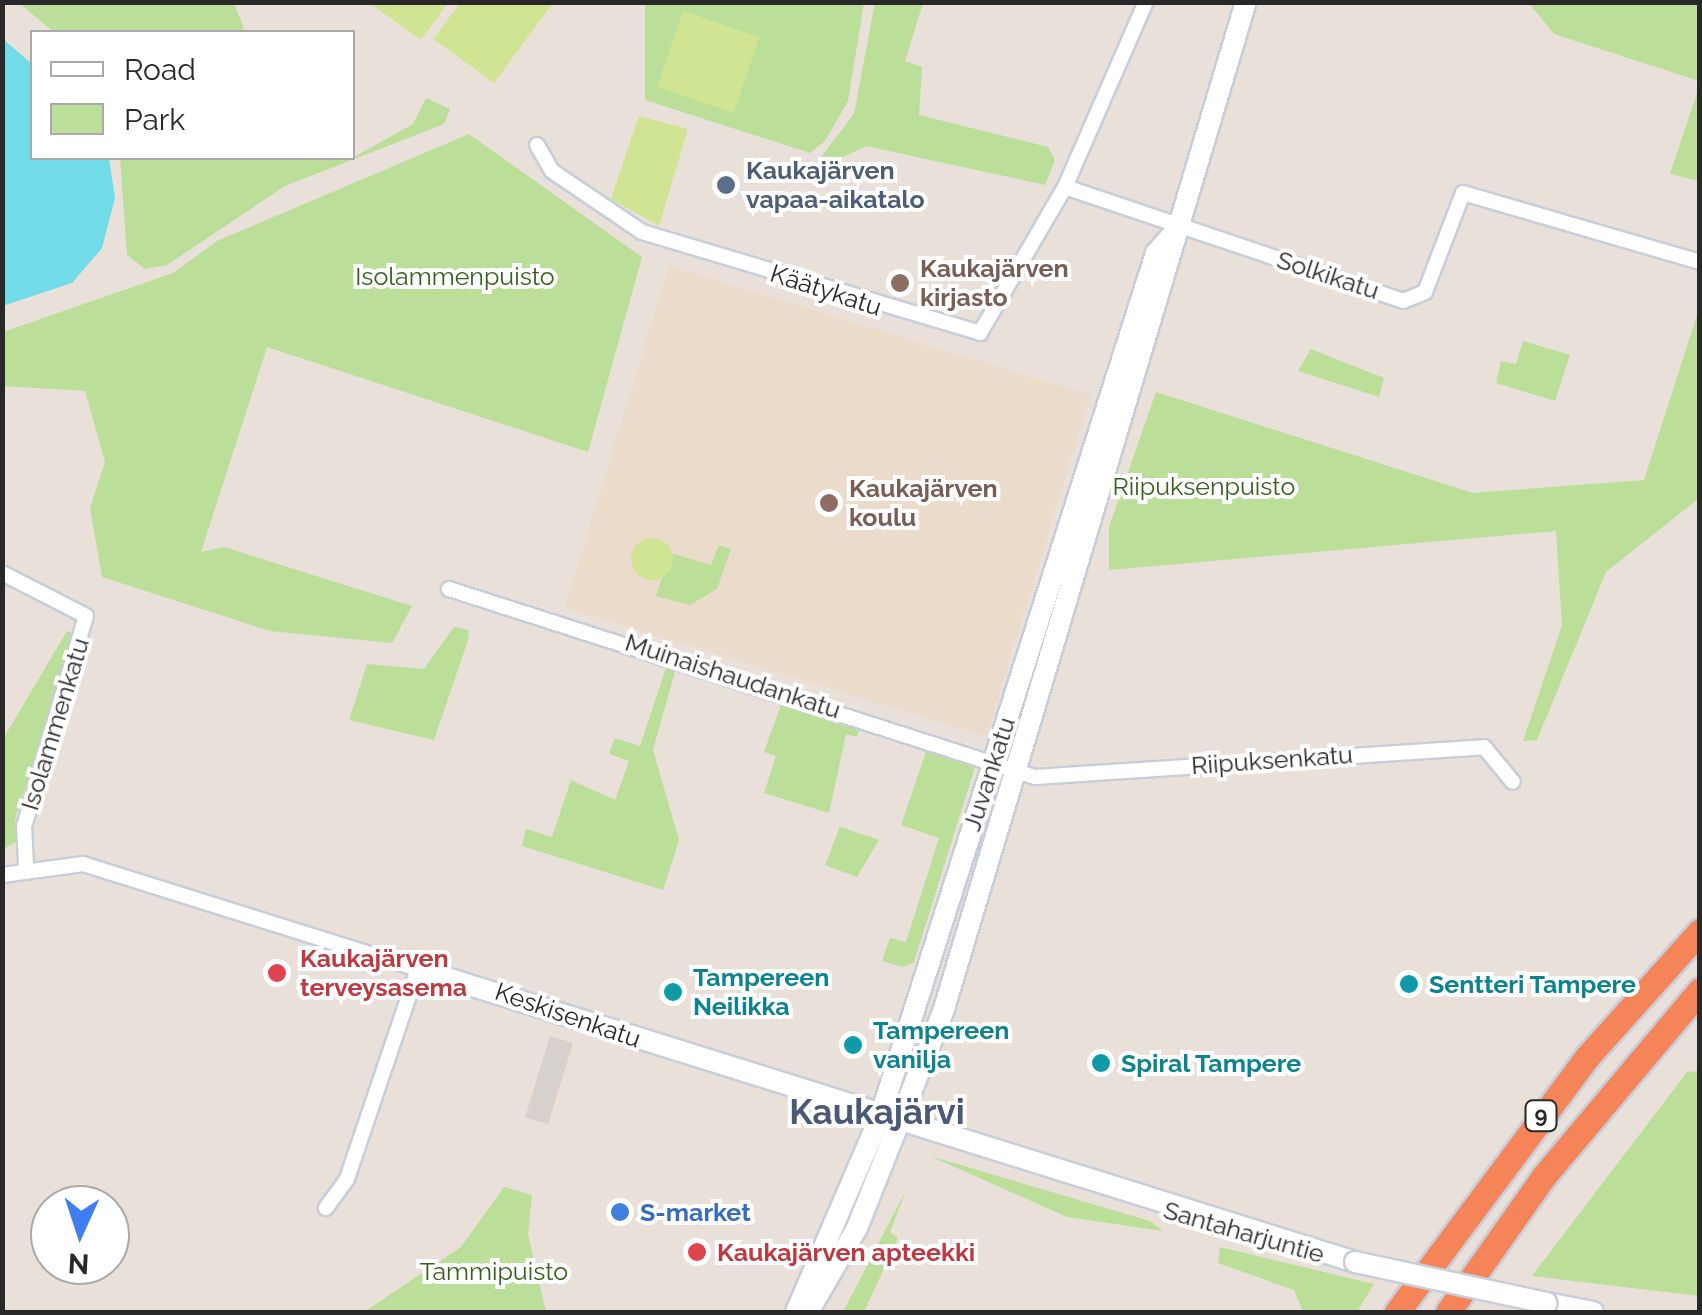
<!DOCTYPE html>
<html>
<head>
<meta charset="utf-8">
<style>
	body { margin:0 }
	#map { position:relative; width:1702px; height:1315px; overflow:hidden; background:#eae0da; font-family:Raleway,sans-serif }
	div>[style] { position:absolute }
	.education>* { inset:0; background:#ebdbca; transform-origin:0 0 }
	.green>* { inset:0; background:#bbde98 }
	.pitch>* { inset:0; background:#d0e594; transform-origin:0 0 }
	.round { border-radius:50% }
	.plaza>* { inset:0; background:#d6d1cc; transform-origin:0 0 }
	.water>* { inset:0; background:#71dbe8 }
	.roads { filter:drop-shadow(2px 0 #c8ced9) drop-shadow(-2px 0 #c8ced9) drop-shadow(0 2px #c8ced9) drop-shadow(0 -2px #c8ced9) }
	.street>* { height:14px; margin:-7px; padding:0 7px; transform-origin:7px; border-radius:7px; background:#fff }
	.secondary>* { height:20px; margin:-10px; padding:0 10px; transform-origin:10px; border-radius:10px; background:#fff }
	.highway>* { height:25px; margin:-12.5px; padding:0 12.5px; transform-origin:12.5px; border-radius:12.5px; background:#f68459 }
	.bridges { filter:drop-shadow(2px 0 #c8ced9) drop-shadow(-2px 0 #c8ced9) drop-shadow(0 2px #c8ced9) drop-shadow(0 -2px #c8ced9) }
	.secondary-bridge>* { height:20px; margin:-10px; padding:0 10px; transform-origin:10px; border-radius:10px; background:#fff }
	.dots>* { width:28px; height:28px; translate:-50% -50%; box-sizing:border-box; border:5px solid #fff; border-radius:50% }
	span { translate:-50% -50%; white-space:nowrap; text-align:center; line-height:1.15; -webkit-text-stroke:8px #fff; paint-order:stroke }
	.shield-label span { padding:2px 8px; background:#fff; border:2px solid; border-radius:8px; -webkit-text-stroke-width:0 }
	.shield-label { font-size:22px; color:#282828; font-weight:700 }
	.service-label { font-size:25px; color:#4e5e75; font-weight:700 }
	.left { translate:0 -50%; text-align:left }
	.education-label { font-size:25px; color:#785e54; font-weight:700 }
	.street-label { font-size:25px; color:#282828 }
	.park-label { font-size:25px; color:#35601d }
	.health-label { font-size:25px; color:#be3a42; font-weight:700 }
	.culture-label { font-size:25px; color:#0d838f; font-weight:700 }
	.shop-label { font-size:25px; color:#366cbe; font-weight:700 }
	.district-label { font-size:35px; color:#4b5976; font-weight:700 }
	.frame { position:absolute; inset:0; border:5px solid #282828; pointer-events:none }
	.legend { position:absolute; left:30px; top:30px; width:325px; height:130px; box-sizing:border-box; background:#fff; border:2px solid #a9a9a9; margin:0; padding:12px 18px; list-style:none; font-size:30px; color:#282828 }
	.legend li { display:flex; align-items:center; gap:20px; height:50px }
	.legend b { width:50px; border:2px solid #a9a9a9 }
	.north { position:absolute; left:30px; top:1185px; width:100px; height:100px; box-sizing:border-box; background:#fff; border:2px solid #a9a9a9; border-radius:50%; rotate:183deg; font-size:28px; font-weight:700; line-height:40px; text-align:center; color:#282828 }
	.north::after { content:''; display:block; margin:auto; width:35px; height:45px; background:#407df0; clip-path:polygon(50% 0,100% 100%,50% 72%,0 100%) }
</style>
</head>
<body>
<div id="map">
	<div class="education">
		<div style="left:669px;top:266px;width:441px;height:357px;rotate:17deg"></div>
	</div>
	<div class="green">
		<div style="clip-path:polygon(875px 2px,923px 3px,905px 61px,922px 67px,919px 115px,1048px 147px,1055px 160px,1045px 185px,866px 146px,808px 174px,854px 114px)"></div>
		<div style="clip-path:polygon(19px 3px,234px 3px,245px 32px,54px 32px)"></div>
		<div style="clip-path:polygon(645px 3px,864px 3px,848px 101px,825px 141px,810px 153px,645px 100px)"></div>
		<div style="clip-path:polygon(1529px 3px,1699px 3px,1699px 81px,1554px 34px)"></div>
		<div style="clip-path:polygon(1699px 87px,1699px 181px,1670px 174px)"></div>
		<div style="clip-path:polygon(426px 98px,450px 109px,444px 124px,285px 186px,167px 265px,145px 269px,127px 255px,120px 158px,352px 158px,413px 124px)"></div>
		<div style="clip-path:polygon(469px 134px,642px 257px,588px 452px,267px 347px,201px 552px,224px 547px,412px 606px,392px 643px,270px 631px,102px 577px,90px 508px,105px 462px,85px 391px,3px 386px,3px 332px,173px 273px,217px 241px)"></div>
		<div style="clip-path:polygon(1699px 309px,1698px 499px,1606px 572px,1537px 740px,1523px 741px,1562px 625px,1556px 531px,1109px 570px,1109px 527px,1156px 392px,1473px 493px,1644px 480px)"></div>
		<div style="clip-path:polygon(1523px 341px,1570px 355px,1555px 401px,1496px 383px,1501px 361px,1516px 364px)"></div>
		<div style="clip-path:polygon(1311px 349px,1384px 378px,1379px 397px,1298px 371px)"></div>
		<div style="clip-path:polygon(719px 545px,731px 549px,717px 589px,690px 605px,656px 596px,670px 553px,711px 565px)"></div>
		<div style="clip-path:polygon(454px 627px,469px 630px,468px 640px,434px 740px,349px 720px,367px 664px,424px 669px)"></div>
		<div style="clip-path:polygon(67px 631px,76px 635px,15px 819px,16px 842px,3px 849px,3px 739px)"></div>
		<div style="clip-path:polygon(667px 665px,676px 668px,653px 750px,679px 840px,663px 890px,522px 846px,526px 829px,552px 837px,571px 780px,615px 800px,629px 761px,609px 754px,615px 738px,640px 746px)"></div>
		<div style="clip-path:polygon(782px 702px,860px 727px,857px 737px,846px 734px,829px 813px,764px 793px,776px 756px,764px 752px)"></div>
		<div style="clip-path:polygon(927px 749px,975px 767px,914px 962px,903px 967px,882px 961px,890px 938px,906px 942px,939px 838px,901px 825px)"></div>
		<div style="clip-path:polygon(840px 827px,879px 840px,857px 877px,825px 865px)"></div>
		<div style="clip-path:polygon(1699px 1071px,1699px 1296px,1532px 1276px,1687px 1072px)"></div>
		<div style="clip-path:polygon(930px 1156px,1150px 1221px,1163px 1231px,1067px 1217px)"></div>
		<div style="clip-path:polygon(504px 1187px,532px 1195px,528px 1234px,546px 1312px,364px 1312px,461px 1247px)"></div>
		<div style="clip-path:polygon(906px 1190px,890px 1232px,898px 1238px,864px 1312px,843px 1312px)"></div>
		<div style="clip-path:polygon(1220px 1247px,1374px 1284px,1357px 1312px,1303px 1312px,1294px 1290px,1218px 1263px)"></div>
	</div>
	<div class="pitch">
		<div style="clip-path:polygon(369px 3px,448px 3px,421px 40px)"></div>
		<div style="clip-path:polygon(460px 3px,460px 2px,553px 3px,494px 83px,433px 39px)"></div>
		<div style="left:683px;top:11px;width:81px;height:80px;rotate:19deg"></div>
		<div style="clip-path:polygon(639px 116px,688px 129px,659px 226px,611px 199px)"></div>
		<div class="round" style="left:631px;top:538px;width:42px;height:42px"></div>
	</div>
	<div class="plaza">
		<div style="left:550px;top:1036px;width:24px;height:85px;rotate:17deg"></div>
	</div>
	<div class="water">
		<div style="clip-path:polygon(3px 39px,32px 64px,32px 158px,109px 158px,115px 198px,102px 248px,72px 283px,3px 306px)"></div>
	</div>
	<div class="roads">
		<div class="street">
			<div style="left:537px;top:145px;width:30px;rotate:60deg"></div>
			<div style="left:552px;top:171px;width:109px;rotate:34.1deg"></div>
			<div style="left:642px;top:232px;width:353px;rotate:16.6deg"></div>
			<div style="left:980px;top:333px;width:169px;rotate:-59.8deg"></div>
			<div style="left:1065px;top:187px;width:202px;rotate:-66.4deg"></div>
			<div style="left:1065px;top:187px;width:357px;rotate:18.6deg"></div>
			<div style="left:1403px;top:301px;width:24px;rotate:-22deg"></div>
			<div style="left:1425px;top:292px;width:106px;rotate:-69deg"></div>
			<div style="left:1463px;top:193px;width:247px;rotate:16.2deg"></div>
			<div style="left:2px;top:573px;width:94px;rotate:27.1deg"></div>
			<div style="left:86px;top:616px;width:219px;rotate:106.4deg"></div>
			<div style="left:24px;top:826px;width:40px;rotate:87.1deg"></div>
			<div style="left:449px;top:589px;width:615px;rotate:17.79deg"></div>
			<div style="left:1035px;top:777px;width:450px;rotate:-3.8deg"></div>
			<div style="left:1484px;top:747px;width:45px;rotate:50.4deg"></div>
			<div style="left:2px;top:875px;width:82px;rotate:-7.7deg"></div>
			<div style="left:83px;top:864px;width:351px;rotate:17.4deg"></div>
			<div style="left:418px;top:969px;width:222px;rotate:108.7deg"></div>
			<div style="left:347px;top:1179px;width:36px;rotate:126deg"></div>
		</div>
		<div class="secondary">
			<div style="left:418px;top:969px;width:982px;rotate:17.36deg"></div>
			<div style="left:1547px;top:1303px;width:47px;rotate:11.1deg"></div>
			<div style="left:796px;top:1312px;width:212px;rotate:-66.7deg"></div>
			<div style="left:880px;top:1117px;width:907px;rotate:-72.28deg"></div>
			<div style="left:1156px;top:253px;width:25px;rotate:-48deg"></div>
			<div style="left:808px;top:1312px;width:97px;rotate:-59.7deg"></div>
			<div style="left:857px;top:1228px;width:236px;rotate:-68.3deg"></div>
			<div style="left:944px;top:1009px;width:1051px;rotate:-73.31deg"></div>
		</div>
		<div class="highway">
			<div style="left:1397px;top:1312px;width:318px;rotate:-53.3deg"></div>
			<div style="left:1587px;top:1057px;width:169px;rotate:-48.1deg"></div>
			<div style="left:1448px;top:1312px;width:166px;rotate:-54.8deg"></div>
			<div style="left:1544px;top:1176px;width:243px;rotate:-50deg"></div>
		</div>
	</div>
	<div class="bridges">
		<div class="secondary-bridge">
			<div style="left:1355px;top:1262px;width:196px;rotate:12.1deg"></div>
		</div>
	</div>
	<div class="dots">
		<div style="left:726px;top:185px;background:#5c6f8a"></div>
		<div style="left:900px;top:283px;background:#8d6e63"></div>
		<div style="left:829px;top:503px;background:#8d6e63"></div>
		<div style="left:277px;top:973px;background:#e0444e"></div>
		<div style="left:1409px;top:984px;background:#0f9aa8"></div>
		<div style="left:673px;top:992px;background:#0f9aa8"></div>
		<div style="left:853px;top:1045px;background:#0f9aa8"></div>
		<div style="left:1101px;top:1063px;background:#0f9aa8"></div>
		<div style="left:620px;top:1212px;background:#3f7fe0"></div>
		<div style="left:697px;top:1252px;background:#e0444e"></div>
	</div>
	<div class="shield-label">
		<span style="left:1541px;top:1116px">9</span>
	</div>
	<div class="service-label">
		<span class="left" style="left:746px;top:185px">Kaukajärven<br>vapaa-aikatalo</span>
	</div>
	<div class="education-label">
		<span class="left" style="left:920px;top:283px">Kaukajärven<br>kirjasto</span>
		<span class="left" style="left:849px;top:503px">Kaukajärven<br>koulu</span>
	</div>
	<div class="street-label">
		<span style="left:1328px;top:275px;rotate:18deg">Solkikatu</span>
		<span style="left:826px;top:290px;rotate:18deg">Käätykatu</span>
		<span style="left:733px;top:676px;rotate:18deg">Muinaishaudankatu</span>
		<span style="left:55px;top:724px;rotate:-73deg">Isolammenkatu</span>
		<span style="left:1272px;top:760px;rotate:-4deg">Riipuksenkatu</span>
		<span style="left:989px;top:774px;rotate:-72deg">Juvankatu</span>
		<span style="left:568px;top:1015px;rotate:19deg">Keskisenkatu</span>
		<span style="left:1244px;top:1232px;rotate:16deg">Santaharjuntie</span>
	</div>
	<div class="park-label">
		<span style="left:455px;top:276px">Isolammenpuisto</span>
		<span style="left:1204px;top:486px">Riipuksenpuisto</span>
		<span style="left:494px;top:1271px">Tammipuisto</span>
	</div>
	<div class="health-label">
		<span class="left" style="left:300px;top:973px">Kaukajärven<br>terveysasema</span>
		<span class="left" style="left:717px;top:1252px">Kaukajärven apteekki</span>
	</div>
	<div class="culture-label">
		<span class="left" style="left:693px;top:992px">Tampereen<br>Neilikka</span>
		<span class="left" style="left:1429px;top:984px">Sentteri Tampere</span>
		<span class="left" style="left:873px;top:1045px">Tampereen<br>vanilja</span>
		<span class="left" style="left:1121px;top:1063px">Spiral Tampere</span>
	</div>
	<div class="shop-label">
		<span class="left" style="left:640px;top:1212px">S-market</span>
	</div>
	<div class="district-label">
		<span style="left:877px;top:1112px">Kaukajärvi</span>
	</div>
	<div class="frame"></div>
	<ul class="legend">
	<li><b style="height:12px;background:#fff"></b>Road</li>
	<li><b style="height:28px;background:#bbde98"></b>Park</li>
	</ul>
	<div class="north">N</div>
</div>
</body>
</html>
